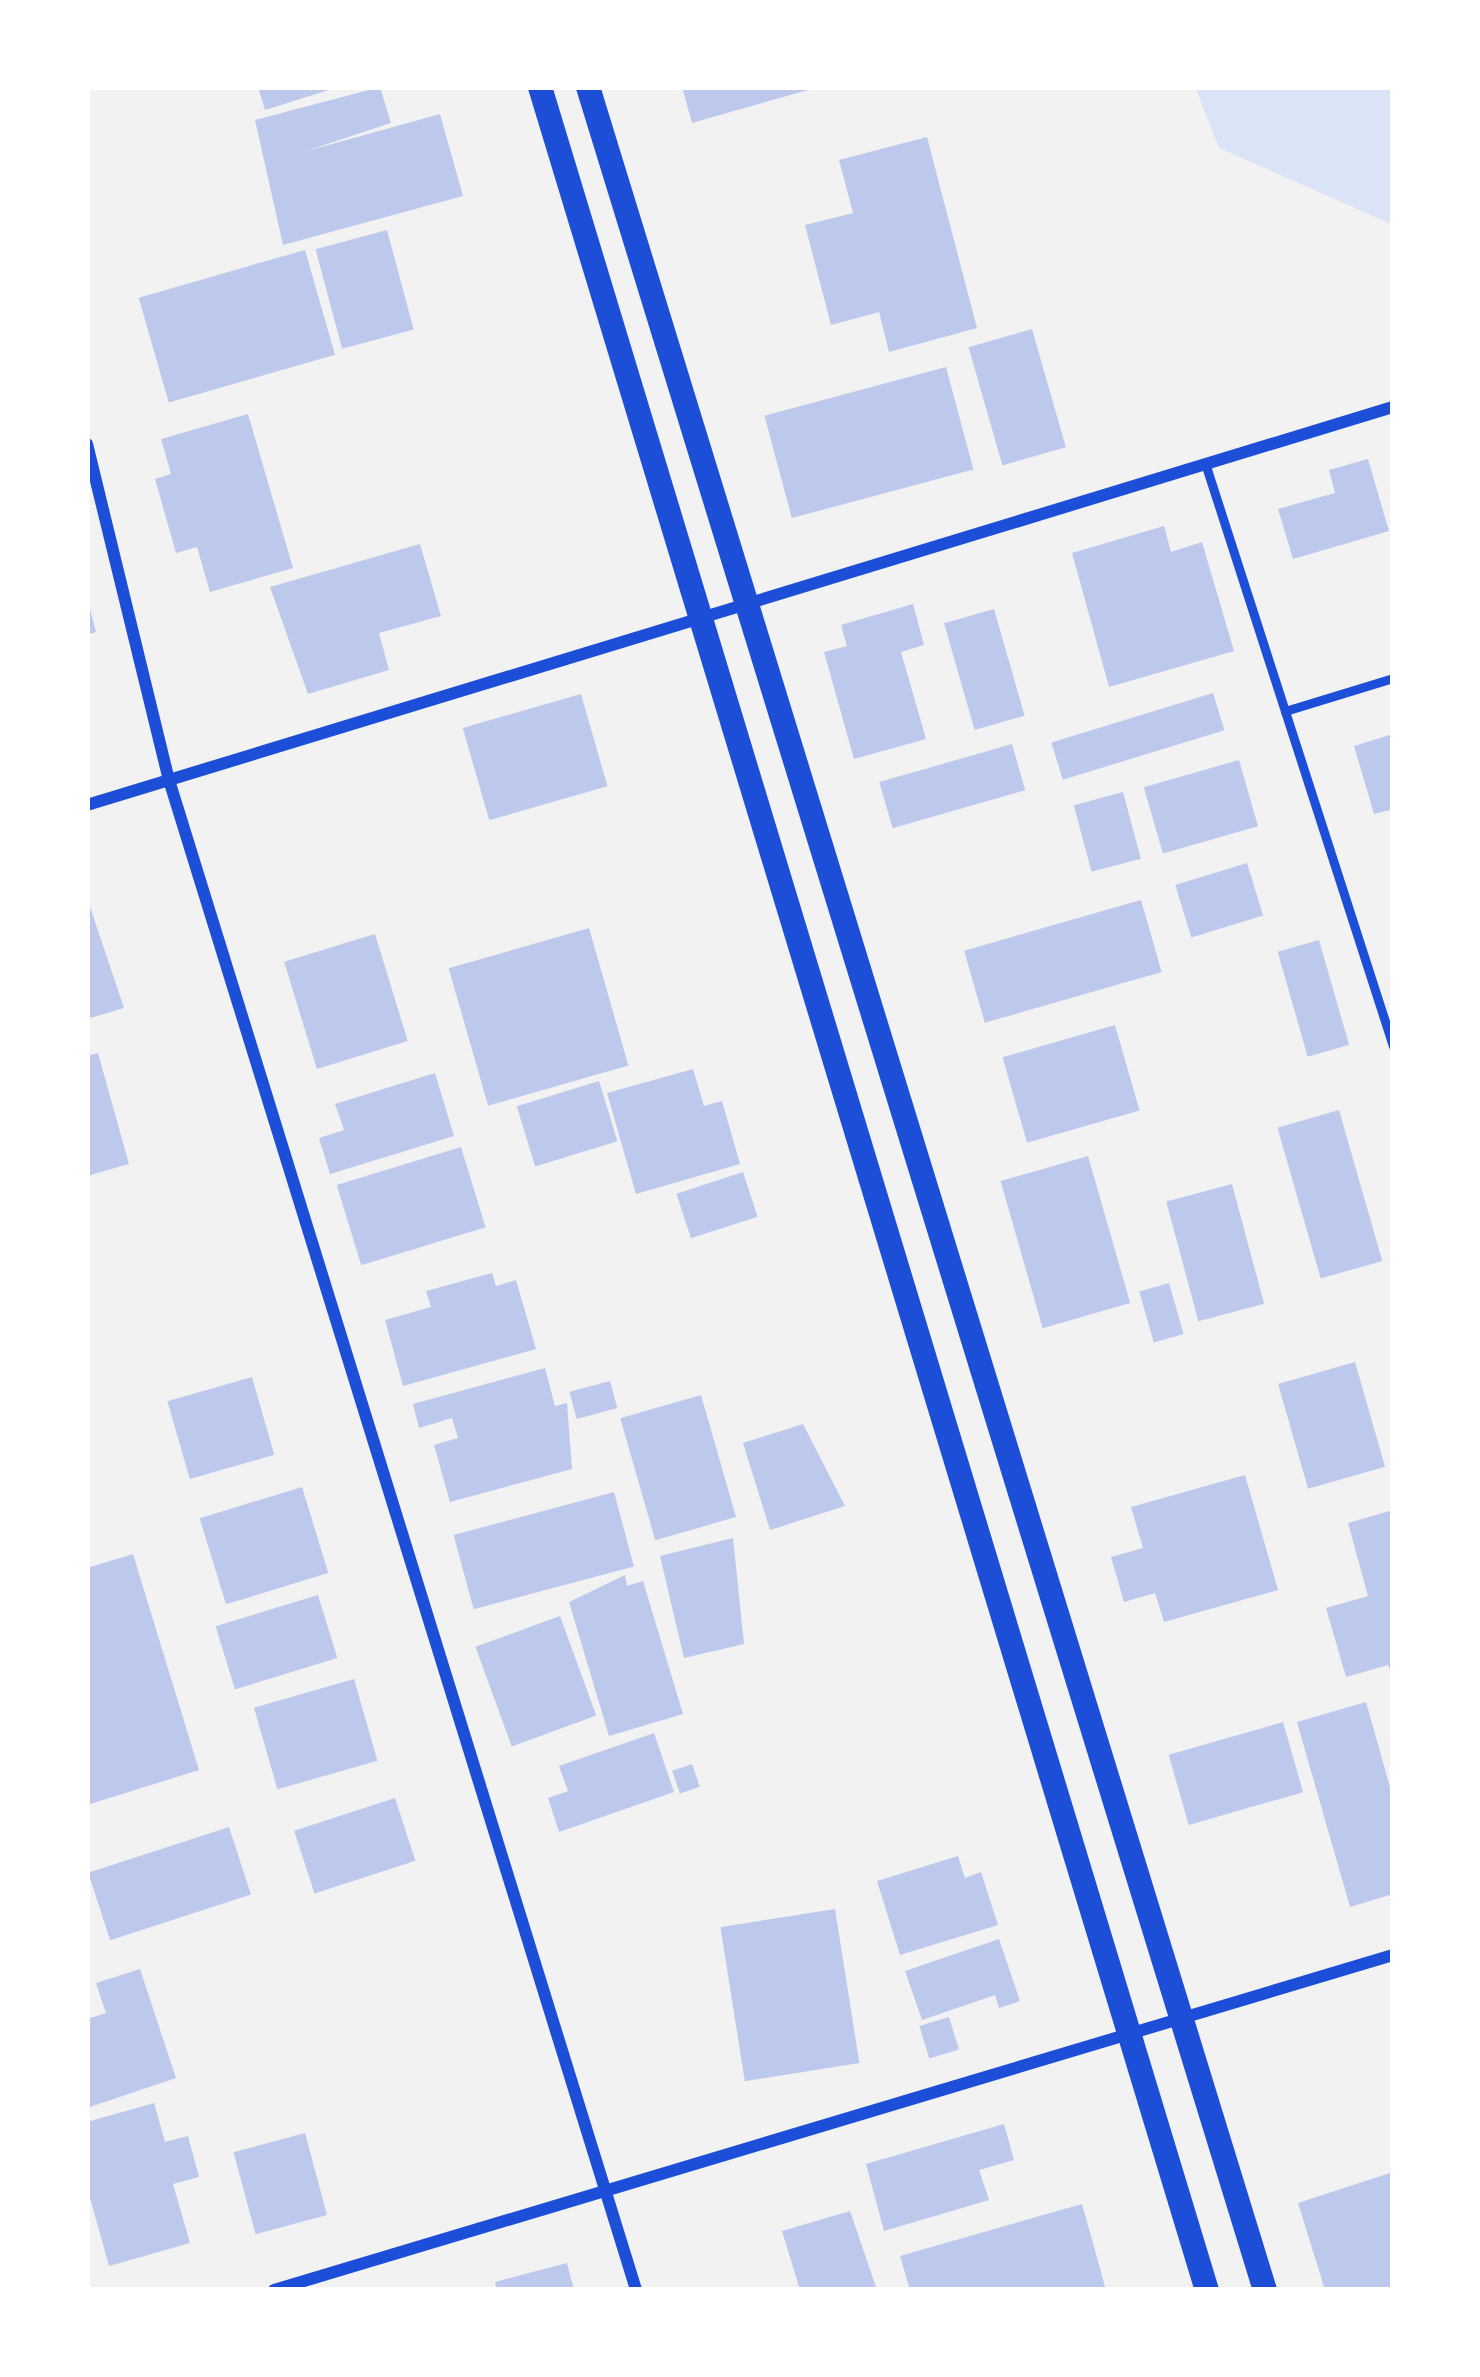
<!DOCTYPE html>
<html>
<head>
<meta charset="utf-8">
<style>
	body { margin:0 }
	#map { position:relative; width:1480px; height:2377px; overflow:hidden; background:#f2f2f2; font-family:Bitter,serif }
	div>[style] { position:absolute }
	.green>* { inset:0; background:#dbe4f7 }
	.building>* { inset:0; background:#bdc9ec; transform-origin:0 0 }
	.service>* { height:9px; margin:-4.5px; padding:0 4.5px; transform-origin:4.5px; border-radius:4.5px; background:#1d4ed8 }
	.minor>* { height:12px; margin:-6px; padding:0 6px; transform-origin:6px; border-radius:6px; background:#1d4ed8 }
	.secondary>* { height:24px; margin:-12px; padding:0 12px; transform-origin:12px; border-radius:12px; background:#1d4ed8 }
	span { translate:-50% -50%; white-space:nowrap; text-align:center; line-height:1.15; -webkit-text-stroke:12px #fff; paint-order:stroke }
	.frame { position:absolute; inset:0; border:90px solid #fff; pointer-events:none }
</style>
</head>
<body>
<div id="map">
	<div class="green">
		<div style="clip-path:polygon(1195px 87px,1393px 87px,1393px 225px,1219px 148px)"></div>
	</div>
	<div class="building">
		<div style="clip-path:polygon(258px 87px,335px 87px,335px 88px,265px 110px)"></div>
		<div style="clip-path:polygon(380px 87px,391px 123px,303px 152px,440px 114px,463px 196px,283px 245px,255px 120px)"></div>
		<div style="clip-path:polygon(682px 87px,815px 87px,815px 88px,692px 123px)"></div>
		<div style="clip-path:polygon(927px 137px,977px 328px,889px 352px,879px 312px,831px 325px,805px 225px,853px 213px,839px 160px)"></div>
		<div style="left:387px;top:230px;width:103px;height:74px;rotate:75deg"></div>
		<div style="left:305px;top:250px;width:109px;height:173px;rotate:74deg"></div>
		<div style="left:1032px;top:329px;width:123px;height:66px;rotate:74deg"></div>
		<div style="left:946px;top:367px;width:106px;height:188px;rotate:75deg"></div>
		<div style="clip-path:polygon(248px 414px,293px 568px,210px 592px,197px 547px,176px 553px,155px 479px,171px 474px,161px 439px)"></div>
		<div style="clip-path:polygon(1368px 459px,1389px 531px,1293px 559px,1278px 509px,1335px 493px,1329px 470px)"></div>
		<div style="clip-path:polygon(1164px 526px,1171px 552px,1202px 542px,1234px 651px,1109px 687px,1072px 553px)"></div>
		<div style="clip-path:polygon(420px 544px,441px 616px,379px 633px,389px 670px,308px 694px,270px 587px)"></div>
		<div style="clip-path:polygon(913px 604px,924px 645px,901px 652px,926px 739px,854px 759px,824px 652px,847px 646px,841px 625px)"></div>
		<div style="clip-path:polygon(89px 605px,96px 632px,87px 635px,87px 606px)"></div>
		<div style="left:994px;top:609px;width:111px;height:52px;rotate:74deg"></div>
		<div style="left:1213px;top:693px;width:39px;height:169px;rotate:73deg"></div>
		<div style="left:581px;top:694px;width:96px;height:123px;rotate:74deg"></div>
		<div style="clip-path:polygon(1393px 734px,1393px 809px,1374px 814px,1354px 746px)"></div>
		<div style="left:1012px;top:744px;width:48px;height:138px;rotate:74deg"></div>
		<div style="left:1239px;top:760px;width:69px;height:99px;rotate:74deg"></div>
		<div style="left:1123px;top:792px;width:69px;height:51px;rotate:75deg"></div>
		<div style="left:1247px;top:863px;width:55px;height:75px;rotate:73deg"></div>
		<div style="clip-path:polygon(87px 898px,124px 1008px,87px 1019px)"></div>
		<div style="left:1141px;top:900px;width:75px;height:184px;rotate:74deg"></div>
		<div style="left:589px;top:928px;width:143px;height:146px;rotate:74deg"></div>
		<div style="left:375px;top:934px;width:112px;height:95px;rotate:73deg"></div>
		<div style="left:1319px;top:940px;width:109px;height:43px;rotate:74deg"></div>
		<div style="left:1115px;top:1025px;width:89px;height:117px;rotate:74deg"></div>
		<div style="clip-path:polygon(98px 1053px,129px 1164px,87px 1176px,87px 1056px)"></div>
		<div style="clip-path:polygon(693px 1069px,704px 1106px,722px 1101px,740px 1164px,636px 1194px,607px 1093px)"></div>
		<div style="clip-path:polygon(435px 1073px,454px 1136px,330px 1174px,319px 1138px,344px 1130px,335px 1104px)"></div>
		<div style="left:599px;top:1081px;width:63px;height:86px;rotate:73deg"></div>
		<div style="left:1339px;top:1110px;width:157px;height:64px;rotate:74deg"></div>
		<div style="left:461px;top:1147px;width:84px;height:130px;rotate:73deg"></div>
		<div style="left:1088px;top:1156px;width:153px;height:91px;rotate:74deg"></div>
		<div style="left:743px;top:1172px;width:47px;height:70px;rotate:72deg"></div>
		<div style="left:1232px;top:1184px;width:124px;height:68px;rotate:75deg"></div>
		<div style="clip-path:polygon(492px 1273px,496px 1286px,516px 1280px,536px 1349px,403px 1386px,385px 1320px,431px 1307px,426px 1291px)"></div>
		<div style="left:1169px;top:1283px;width:53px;height:31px;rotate:74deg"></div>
		<div style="left:1355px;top:1362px;width:109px;height:80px;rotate:74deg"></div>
		<div style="clip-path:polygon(545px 1368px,555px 1406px,567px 1403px,572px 1469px,450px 1502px,434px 1445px,458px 1438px,452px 1418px,419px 1428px,413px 1404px)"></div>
		<div style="left:252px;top:1377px;width:81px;height:88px;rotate:74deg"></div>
		<div style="left:610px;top:1381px;width:28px;height:42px;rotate:75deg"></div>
		<div style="left:701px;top:1395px;width:127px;height:84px;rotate:74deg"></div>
		<div style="clip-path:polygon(803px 1424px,845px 1506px,770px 1530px,743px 1443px)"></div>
		<div style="clip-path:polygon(1245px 1475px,1278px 1590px,1164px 1622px,1155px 1593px,1124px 1602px,1111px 1557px,1143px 1548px,1131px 1507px)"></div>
		<div style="left:302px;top:1487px;width:90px;height:107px;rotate:73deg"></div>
		<div style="left:614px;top:1492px;width:77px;height:166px;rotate:75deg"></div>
		<div style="clip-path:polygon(1393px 1510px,1393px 1677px,1388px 1665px,1346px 1677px,1326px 1608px,1368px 1596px,1348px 1523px)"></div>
		<div style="clip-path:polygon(733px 1538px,744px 1644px,684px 1658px,660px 1556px)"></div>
		<div style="clip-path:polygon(133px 1554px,199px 1770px,87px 1805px,87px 1568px)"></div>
		<div style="clip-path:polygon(625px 1575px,627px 1586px,643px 1581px,683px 1714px,609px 1736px,569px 1602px)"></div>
		<div style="left:318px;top:1595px;width:66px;height:107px;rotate:73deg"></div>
		<div style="left:560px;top:1616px;width:106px;height:90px;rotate:70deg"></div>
		<div style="left:354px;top:1679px;width:85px;height:104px;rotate:74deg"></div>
		<div style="clip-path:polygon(1366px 1702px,1393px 1798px,1393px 1894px,1350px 1907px,1297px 1722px)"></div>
		<div style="left:1283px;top:1722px;width:73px;height:119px;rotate:74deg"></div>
		<div style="clip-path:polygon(654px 1733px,674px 1792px,559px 1832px,548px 1798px,568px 1791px,559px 1766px)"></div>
		<div style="left:692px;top:1764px;width:24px;height:21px;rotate:71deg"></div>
		<div style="left:395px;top:1798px;width:66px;height:106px;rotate:72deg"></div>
		<div style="left:229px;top:1827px;width:71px;height:148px;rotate:72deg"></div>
		<div style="clip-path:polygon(958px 1856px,965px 1878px,981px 1872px,998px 1925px,900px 1955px,877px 1881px)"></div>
		<div style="left:835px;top:1909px;width:156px;height:116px;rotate:81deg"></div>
		<div style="clip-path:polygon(999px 1939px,1020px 2001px,999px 2008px,995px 1995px,922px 2020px,905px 1971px)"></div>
		<div style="clip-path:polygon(140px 1969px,176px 2078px,87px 2108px,87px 2019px,106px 2013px,96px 1983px)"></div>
		<div style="left:949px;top:2017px;width:34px;height:31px;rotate:73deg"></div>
		<div style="clip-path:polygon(154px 2103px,165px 2142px,188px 2136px,199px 2177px,173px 2184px,190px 2243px,109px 2266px,87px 2187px,87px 2122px)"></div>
		<div style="clip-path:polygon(1004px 2124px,1014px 2160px,979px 2170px,989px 2200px,884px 2231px,866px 2164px)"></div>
		<div style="left:305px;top:2133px;width:85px;height:74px;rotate:75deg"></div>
		<div style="clip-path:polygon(1393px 2172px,1393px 2288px,1325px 2290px,1298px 2203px)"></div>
		<div style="clip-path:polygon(1082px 2204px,1106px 2290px,910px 2290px,900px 2256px)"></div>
		<div style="clip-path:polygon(850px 2211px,877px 2290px,800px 2290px,782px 2231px)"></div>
		<div style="clip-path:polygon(567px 2263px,574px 2290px,497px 2290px,495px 2282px)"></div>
	</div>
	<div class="service">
		<div style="left:1205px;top:463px;width:613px;rotate:72.13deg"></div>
		<div style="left:1285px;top:711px;width:113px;rotate:-17deg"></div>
	</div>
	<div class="minor">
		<div style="left:87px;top:444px;width:346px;rotate:76.3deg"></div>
		<div style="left:169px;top:780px;width:1581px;rotate:72.81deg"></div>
		<div style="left:87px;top:805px;width:1365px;rotate:-16.95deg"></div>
		<div style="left:274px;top:2290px;width:1168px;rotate:-16.67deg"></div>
	</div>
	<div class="secondary">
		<div style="left:540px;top:87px;width:2302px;rotate:73.16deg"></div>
		<div style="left:588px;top:87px;width:2305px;rotate:72.92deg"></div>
	</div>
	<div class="frame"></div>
</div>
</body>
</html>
